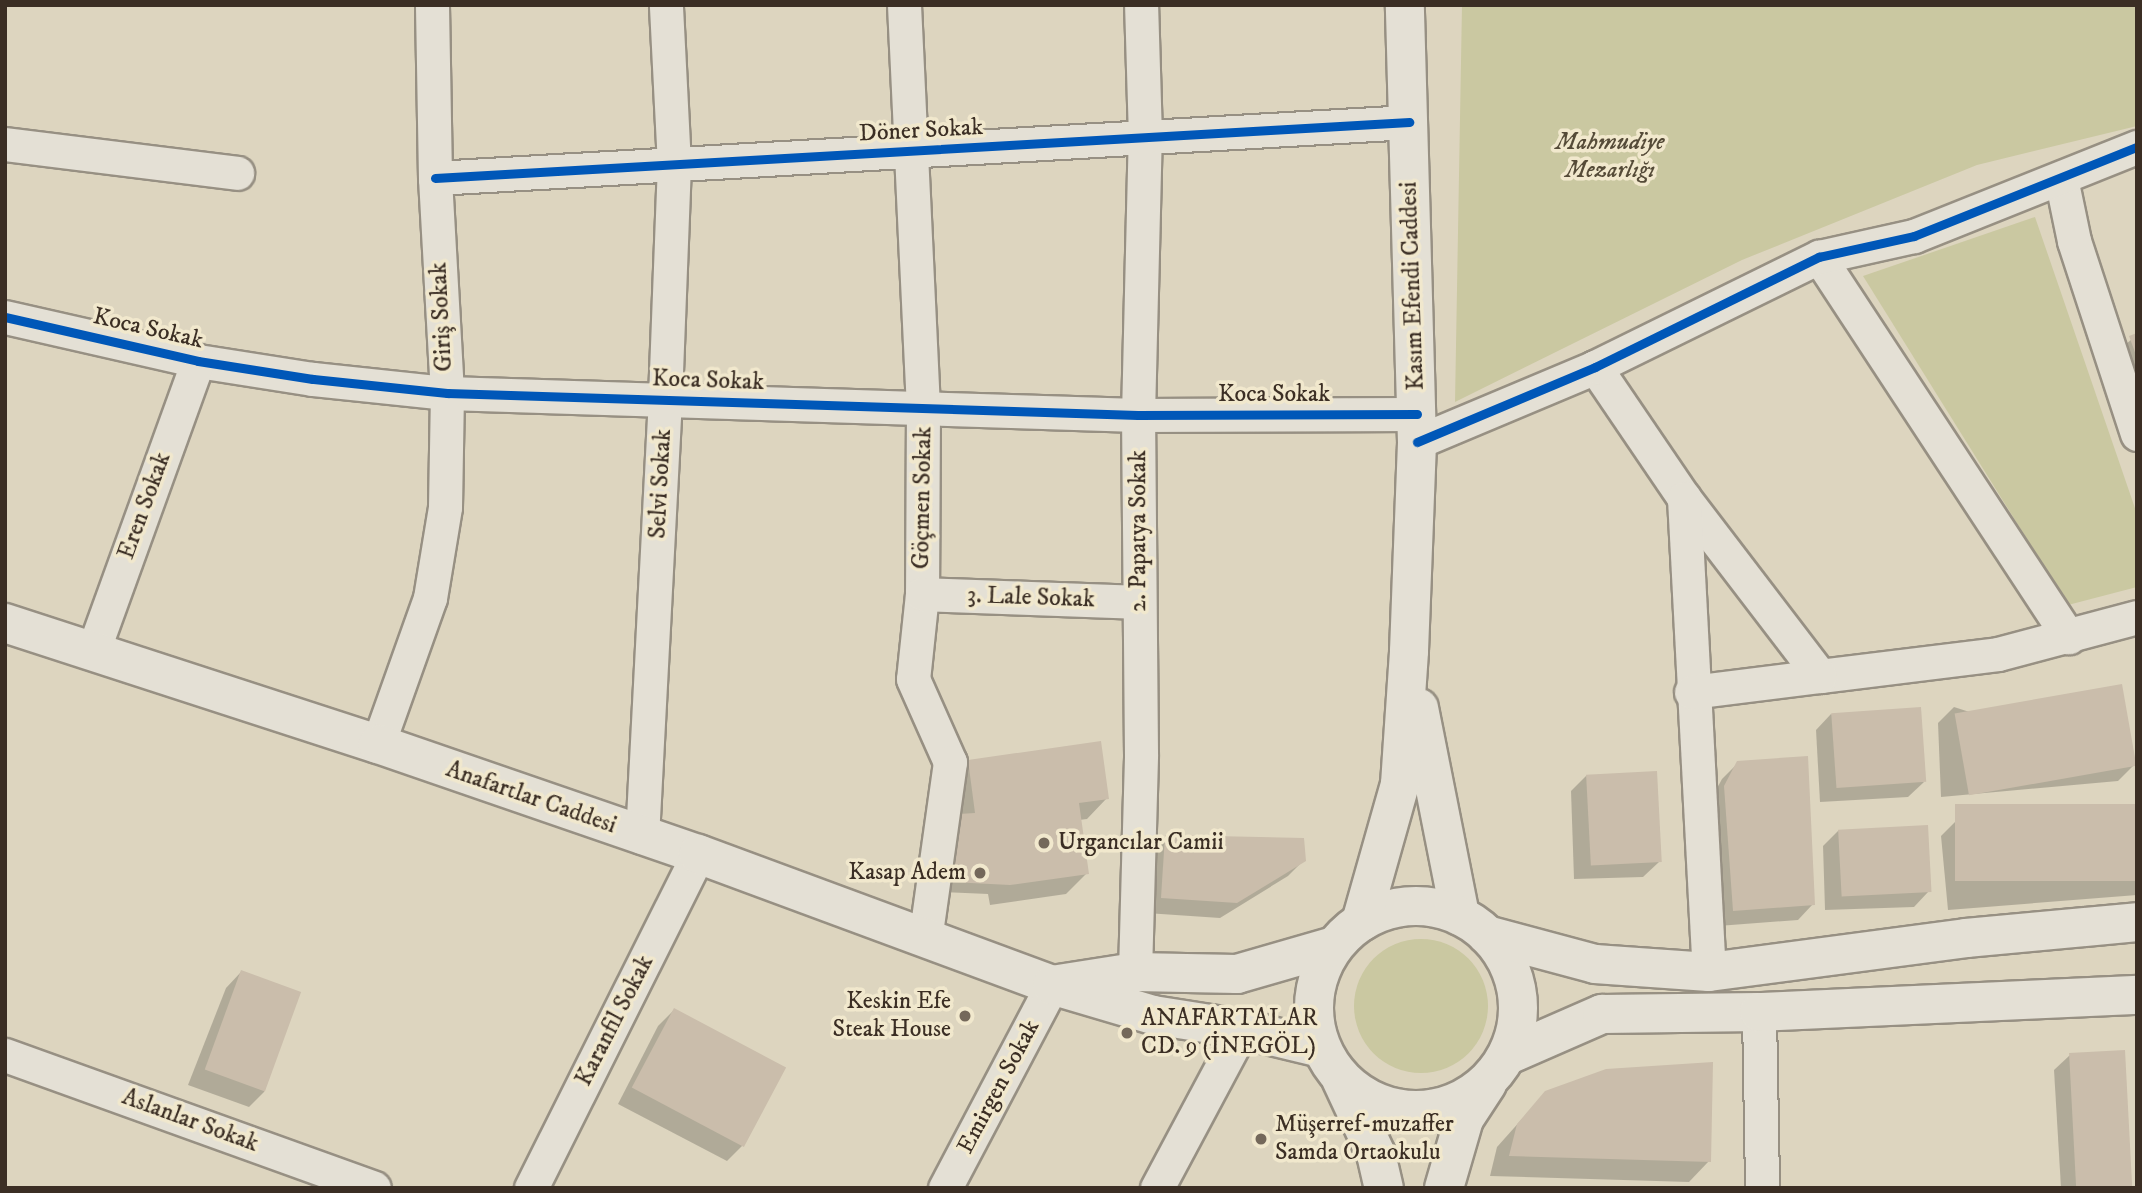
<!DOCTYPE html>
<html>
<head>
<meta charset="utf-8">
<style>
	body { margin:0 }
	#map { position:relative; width:2142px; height:1193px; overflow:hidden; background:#ddd5bf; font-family:"IM FELL DW Pica",serif }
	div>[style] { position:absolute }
	.green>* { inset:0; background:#cac8a1 }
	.round { border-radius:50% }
	.shadow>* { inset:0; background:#0003 }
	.building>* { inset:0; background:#cabdab; transform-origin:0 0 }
	.roads { filter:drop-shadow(2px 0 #979083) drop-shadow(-2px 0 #979083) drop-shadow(0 2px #979083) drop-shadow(0 -2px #979083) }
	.street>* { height:33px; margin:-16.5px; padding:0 16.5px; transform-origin:16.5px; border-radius:16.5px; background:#e4e0d5 }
	.secondary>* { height:38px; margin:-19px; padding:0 19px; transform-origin:19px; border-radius:19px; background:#e4e0d5 }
	.secondary>.ring { margin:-19px; padding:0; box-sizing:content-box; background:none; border:38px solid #e4e0d5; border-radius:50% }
	.cycleway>* { height:9px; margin:-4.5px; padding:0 4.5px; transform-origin:4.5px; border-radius:4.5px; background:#0057b8 }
	.dots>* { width:19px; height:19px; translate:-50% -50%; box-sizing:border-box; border:4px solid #f1e8cd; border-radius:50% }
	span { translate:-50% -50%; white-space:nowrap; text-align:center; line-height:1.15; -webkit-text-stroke:7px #f1e8cd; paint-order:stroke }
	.street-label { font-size:24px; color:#3b2e24 }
	.park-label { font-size:24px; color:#554b38; font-style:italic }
	.poi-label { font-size:24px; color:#3b2e24 }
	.left { translate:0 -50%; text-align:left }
	.right { translate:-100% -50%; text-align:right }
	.frame { position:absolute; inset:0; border:7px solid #3b2e24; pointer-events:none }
</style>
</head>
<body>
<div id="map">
	<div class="green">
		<div style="clip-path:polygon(1462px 5px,2137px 5px,2137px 126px,1977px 165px,1742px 260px,1455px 402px)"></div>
		<div style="clip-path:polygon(2035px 217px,2137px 514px,2137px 587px,2068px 605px,1863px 276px)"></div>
		<div class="round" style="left:1354px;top:939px;width:134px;height:134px"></div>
	</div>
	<div class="shadow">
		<div style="clip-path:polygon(2137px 335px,2137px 414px,2115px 353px)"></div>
		<div style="clip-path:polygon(1954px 707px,2134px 765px,2118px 781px,1941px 797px,1938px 723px)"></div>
		<div style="clip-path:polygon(1831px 714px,1924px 782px,1908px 797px,1820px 802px,1816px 730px)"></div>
		<div style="clip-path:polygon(968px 762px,1107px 798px,1087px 819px,1079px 820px,1087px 873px,1066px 894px,990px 905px,988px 894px,942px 892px,948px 782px)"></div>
		<div style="clip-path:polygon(1738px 763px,1813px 904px,1798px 920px,1718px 926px,1709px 803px,1722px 779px)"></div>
		<div style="clip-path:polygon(1587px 775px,1659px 862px,1643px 877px,1574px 879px,1571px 791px)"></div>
		<div style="clip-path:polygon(2137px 806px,2137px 895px,1948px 910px,1941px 836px,1957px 820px)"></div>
		<div style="clip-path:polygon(1839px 830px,1929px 891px,1914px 907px,1825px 910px,1823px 846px)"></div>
		<div style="clip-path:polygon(1165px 837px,1304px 860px,1288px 876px,1220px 918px,1146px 913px,1149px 853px)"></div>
		<div style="clip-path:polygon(241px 972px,299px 993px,264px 1092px,249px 1107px,188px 1085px,226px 988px)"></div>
		<div style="clip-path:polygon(674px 1010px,743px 1145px,727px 1161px,618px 1104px,658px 1026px)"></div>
		<div style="clip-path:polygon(2070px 1055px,2131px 1188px,2061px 1188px,2054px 1070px)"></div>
		<div style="clip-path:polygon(1546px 1092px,1709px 1161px,1689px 1182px,1490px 1176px,1497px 1147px)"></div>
	</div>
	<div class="building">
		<div style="clip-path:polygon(2137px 333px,2137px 355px,2136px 355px,2129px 336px)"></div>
		<div style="left:2122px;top:684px;width:83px;height:170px;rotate:80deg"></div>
		<div style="left:1921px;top:707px;width:75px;height:90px;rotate:86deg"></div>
		<div style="clip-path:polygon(1101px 741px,1109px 799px,1079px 803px,1089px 874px,1010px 885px,951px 882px,959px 814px,975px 813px,968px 760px)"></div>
		<div style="clip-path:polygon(1808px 756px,1815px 905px,1733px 911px,1724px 786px,1737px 761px)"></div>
		<div style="left:1657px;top:771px;width:91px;height:71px;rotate:87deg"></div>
		<div style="left:2137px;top:804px;width:77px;height:182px;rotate:90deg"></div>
		<div style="left:1928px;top:825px;width:67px;height:90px;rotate:87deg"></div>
		<div style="clip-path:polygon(1165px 835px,1304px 838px,1306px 861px,1237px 903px,1161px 898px)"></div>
		<div style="left:241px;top:970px;width:64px;height:106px;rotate:20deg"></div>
		<div style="left:674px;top:1008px;width:127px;height:90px;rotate:28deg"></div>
		<div style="left:2125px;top:1050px;width:138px;height:56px;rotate:87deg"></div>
		<div style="clip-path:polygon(1713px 1062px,1711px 1162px,1509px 1156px,1517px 1124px,1545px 1091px,1606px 1069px)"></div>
	</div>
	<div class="roads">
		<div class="street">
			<div style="left:904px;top:5px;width:404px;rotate:87.3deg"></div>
			<div style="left:923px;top:409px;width:185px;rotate:90.3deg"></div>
			<div style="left:922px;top:594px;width:85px;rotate:96deg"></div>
			<div style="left:913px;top:679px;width:91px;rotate:66deg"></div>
			<div style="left:950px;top:762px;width:179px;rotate:98deg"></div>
			<div style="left:5px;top:144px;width:234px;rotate:7.1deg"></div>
			<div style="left:435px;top:178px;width:976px;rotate:-3.29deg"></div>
			<div style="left:2061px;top:178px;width:64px;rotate:78.3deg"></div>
			<div style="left:2074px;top:241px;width:203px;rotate:71.9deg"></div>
			<div style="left:1819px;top:257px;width:455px;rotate:56.7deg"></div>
			<div style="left:5px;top:317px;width:198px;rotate:12.8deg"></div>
			<div style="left:198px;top:361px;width:116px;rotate:8.9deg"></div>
			<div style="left:313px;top:379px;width:135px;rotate:6deg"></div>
			<div style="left:447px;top:393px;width:691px;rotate:1.82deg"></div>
			<div style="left:1138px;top:415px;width:279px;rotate:-0.2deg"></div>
			<div style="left:1595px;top:367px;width:158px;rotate:55.8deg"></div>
			<div style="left:1684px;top:498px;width:224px;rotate:52.6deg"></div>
			<div style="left:1820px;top:676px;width:179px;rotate:-7deg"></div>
			<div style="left:1998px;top:654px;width:144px;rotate:-14.9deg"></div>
			<div style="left:1417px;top:442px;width:193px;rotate:-22.8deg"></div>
			<div style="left:1595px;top:367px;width:250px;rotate:-26.2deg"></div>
			<div style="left:1819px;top:257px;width:97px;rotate:-12.5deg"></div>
			<div style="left:1914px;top:236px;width:240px;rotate:-21.8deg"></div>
			<div style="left:1684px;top:498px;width:475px;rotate:87deg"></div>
			<div style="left:922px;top:594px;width:217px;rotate:2.1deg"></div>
			<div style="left:93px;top:651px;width:308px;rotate:-70.1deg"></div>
			<div style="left:1691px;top:692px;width:130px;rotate:-7.1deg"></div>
			<div style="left:378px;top:744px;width:155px;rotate:-70.4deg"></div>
			<div style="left:430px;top:598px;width:92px;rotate:-80.6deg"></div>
			<div style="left:445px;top:507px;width:114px;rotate:-89deg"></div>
			<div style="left:447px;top:393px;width:215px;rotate:-93.2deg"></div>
			<div style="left:435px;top:178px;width:173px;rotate:-91deg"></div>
			<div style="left:642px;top:837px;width:440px;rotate:-87deg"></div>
			<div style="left:665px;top:398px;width:233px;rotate:-87.8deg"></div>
			<div style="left:674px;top:165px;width:160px;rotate:-92.9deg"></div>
			<div style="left:1135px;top:972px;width:218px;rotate:-88.4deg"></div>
			<div style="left:1141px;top:754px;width:339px;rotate:-90.5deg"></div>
			<div style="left:1138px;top:415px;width:278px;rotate:-88.6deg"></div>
			<div style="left:1145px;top:137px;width:132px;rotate:-91.7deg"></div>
			<div style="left:1759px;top:1012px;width:176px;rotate:89deg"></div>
			<div style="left:5px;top:1055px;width:392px;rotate:19.8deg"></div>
			<div style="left:531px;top:1188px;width:373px;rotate:-63.4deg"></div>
			<div style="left:945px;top:1188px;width:229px;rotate:-62.2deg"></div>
			<div style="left:1157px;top:1188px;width:180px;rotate:-61.9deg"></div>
		</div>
		<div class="secondary">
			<div style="left:5px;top:623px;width:392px;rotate:18deg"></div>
			<div style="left:378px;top:744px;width:338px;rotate:19deg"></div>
			<div style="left:698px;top:854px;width:377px;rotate:20.3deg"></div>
			<div style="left:1419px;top:708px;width:212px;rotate:78.8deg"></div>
			<div class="ring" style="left:1314px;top:906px;width:166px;height:166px"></div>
			<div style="left:1361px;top:922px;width:143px;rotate:-74.2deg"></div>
			<div style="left:1400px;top:784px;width:133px;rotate:-86.1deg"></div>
			<div style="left:1409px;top:651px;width:209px;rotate:-87.8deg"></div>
			<div style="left:1417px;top:442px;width:437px;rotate:-91.6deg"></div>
			<div style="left:1487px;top:935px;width:112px;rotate:15deg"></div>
			<div style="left:1595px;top:964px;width:114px;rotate:4deg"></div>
			<div style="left:1709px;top:972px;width:259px;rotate:-7.5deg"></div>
			<div style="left:1966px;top:938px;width:172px;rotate:-5.3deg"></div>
			<div style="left:1321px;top:1048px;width:81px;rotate:-166.5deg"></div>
			<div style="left:1242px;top:1029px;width:90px;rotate:-171.1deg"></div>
			<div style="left:1153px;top:1015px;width:105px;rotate:-163.5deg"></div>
			<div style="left:1052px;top:985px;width:84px;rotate:-8.9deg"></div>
			<div style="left:1135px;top:972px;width:102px;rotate:1.1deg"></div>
			<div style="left:1237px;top:974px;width:101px;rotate:-16.1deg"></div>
			<div style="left:1508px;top:1055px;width:103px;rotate:-23.6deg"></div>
			<div style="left:1602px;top:1014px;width:157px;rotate:-0.7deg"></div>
			<div style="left:1759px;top:1012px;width:378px;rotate:-2.6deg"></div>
			<div style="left:1341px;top:1079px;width:83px;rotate:65deg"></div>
			<div style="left:1376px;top:1154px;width:35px;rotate:77deg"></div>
			<div style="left:1444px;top:1188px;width:72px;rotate:-73.8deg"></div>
			<div style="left:1464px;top:1119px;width:42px;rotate:-56.7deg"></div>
		</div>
	</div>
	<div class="cycleway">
		<div style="left:435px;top:178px;width:976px;rotate:-3.29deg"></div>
		<div style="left:5px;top:317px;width:198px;rotate:12.8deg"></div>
		<div style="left:198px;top:361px;width:116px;rotate:8.9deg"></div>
		<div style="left:313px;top:379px;width:135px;rotate:6deg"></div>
		<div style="left:447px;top:393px;width:691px;rotate:1.82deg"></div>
		<div style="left:1138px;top:415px;width:279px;rotate:-0.2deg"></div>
		<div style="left:1417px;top:442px;width:193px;rotate:-22.8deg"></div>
		<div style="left:1595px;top:367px;width:250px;rotate:-26.2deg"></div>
		<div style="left:1819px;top:257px;width:97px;rotate:-12.5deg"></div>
		<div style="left:1914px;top:236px;width:240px;rotate:-21.8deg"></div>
	</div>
	<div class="dots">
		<div style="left:1044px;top:843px;background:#74685a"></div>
		<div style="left:980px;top:873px;background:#74685a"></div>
		<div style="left:965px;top:1016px;background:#74685a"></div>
		<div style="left:1127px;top:1033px;background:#74685a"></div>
		<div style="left:1261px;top:1139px;background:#74685a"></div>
	</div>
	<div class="street-label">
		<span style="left:921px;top:131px;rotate:-3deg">Döner Sokak</span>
		<span style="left:1413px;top:286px;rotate:-92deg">Kasım Efendi Caddesi</span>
		<span style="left:442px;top:317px;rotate:-93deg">Giriş Sokak</span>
		<span style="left:148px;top:329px;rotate:13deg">Koca Sokak</span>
		<span style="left:708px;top:381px;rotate:2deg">Koca Sokak</span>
		<span style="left:1274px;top:395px">Koca Sokak</span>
		<span style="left:661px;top:484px;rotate:-87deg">Selvi Sokak</span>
		<span style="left:923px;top:498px;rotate:-89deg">Göçmen Sokak</span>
		<span style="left:145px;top:506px;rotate:-70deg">Eren Sokak</span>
		<span style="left:1139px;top:531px;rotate:-90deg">2. Papatya Sokak</span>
		<span style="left:1031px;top:598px;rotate:2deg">3. Lale Sokak</span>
		<span style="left:531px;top:798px;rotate:19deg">Anafartlar Caddesi</span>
		<span style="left:615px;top:1021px;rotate:-63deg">Karanfil Sokak</span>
		<span style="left:999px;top:1087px;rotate:-62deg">Emirgen Sokak</span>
		<span style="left:190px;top:1121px;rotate:20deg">Aslanlar Sokak</span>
	</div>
	<div class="park-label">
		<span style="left:1610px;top:157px">Mahmudiye<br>Mezarlığı</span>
	</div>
	<div class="poi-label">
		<span class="left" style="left:1058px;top:843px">Urgancılar Camii</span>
		<span class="right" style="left:966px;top:873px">Kasap Adem</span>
		<span class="right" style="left:951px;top:1016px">Keskin Efe<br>Steak House</span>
		<span class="left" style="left:1141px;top:1033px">ANAFARTALAR<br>CD. 9 (İNEGÖL)</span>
		<span class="left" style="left:1275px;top:1139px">Müşerref-muzaffer<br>Samda Ortaokulu</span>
	</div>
	<div class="frame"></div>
</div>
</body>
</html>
